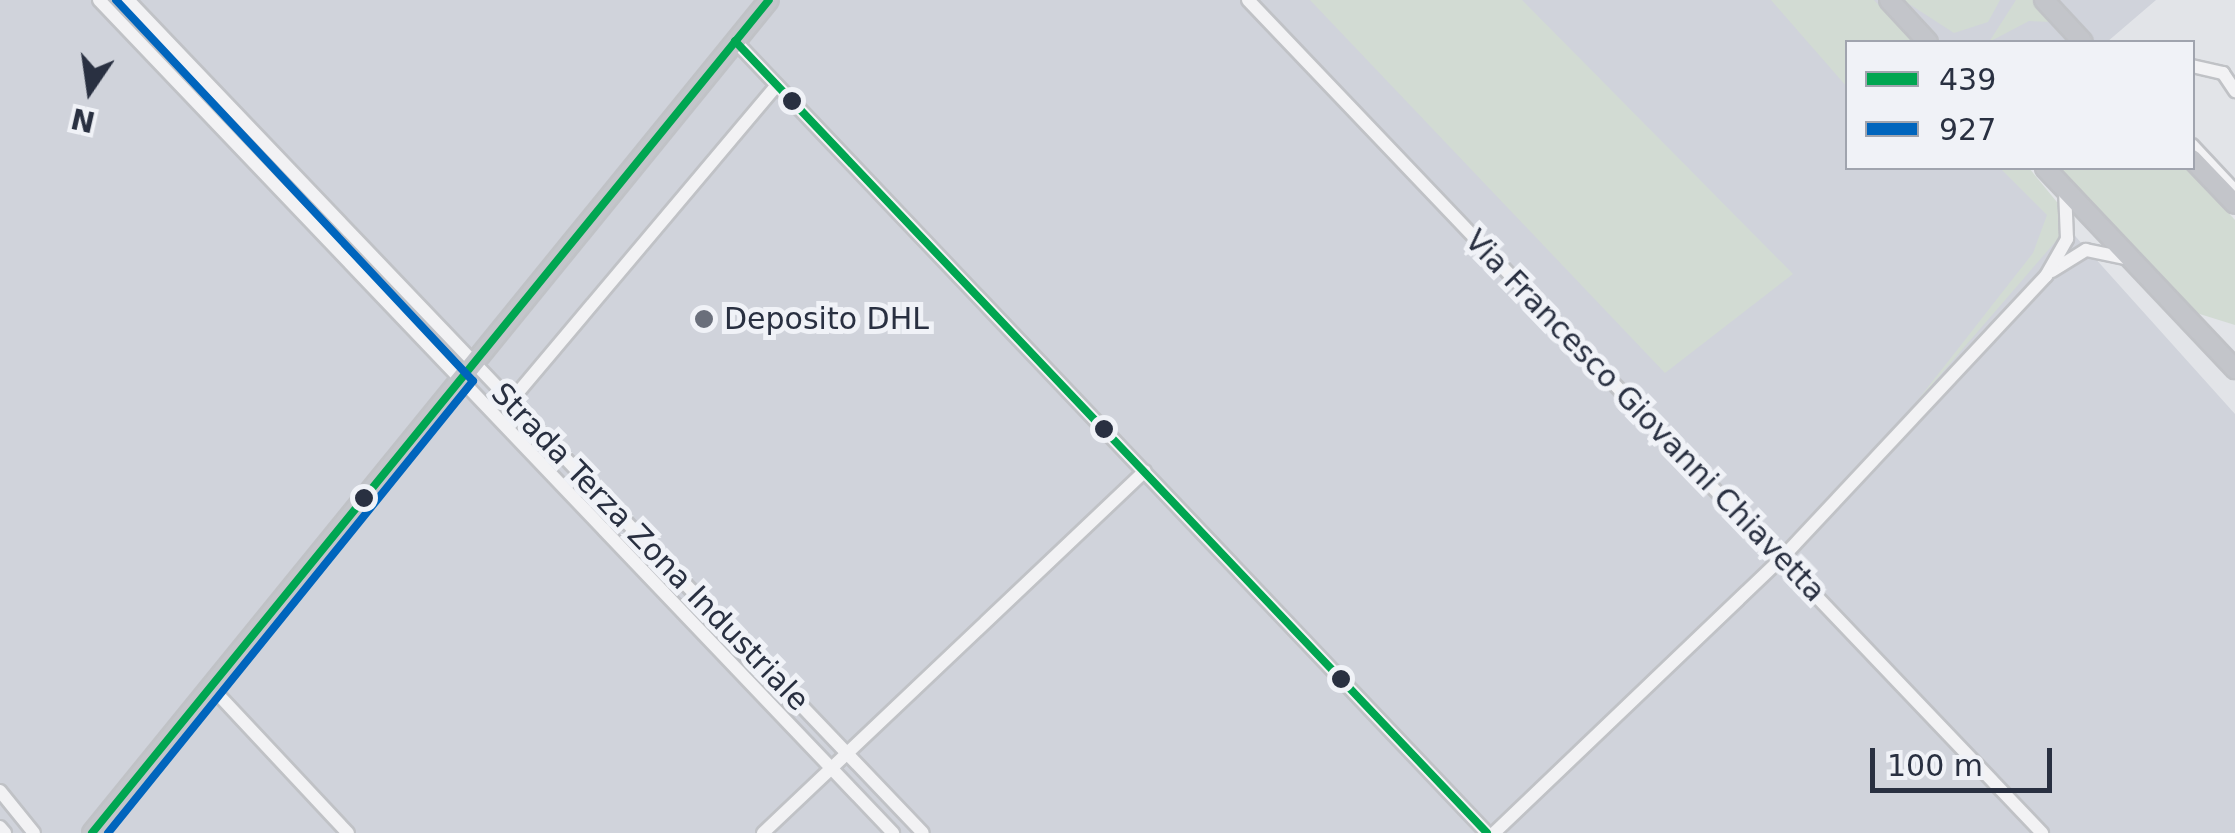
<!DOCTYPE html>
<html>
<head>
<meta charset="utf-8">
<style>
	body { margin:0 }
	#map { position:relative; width:2235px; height:833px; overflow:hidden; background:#e2e4e8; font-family:"DejaVu Sans",sans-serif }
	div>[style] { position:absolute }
	.built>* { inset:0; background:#d0d3db }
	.green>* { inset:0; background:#d2dbd3 }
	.roads { filter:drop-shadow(2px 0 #c0c2c6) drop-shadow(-2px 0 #c0c2c6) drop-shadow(0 2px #c0c2c6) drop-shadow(0 -2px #c0c2c6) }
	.minor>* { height:12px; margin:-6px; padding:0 6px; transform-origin:6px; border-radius:6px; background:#f2f2f4 }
	.secondary>* { height:18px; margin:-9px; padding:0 9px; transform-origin:9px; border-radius:9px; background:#c3c5ca }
	.bus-1>* { height:8px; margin:-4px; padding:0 4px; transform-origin:4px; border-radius:4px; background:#00a651 }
	.bus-2>* { height:8px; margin:-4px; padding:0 4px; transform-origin:4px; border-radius:4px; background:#0065bd }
	.dots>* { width:28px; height:28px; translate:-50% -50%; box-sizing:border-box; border:5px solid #f0f2f7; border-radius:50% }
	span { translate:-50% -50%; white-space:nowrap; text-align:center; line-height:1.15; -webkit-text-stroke:10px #f0f2f7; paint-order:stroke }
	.poi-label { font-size:30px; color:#293041 }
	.left { translate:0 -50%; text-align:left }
	.street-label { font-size:30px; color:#293041 }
	.legend { position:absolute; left:1845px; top:40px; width:350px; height:130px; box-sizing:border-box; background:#f0f2f7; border:2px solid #a0a4ae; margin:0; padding:12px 18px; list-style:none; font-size:30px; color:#293041 }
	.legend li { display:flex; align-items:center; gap:20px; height:50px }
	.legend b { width:50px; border:2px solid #a0a4ae }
	.north { position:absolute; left:40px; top:40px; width:100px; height:100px; -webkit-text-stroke:8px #f0f2f7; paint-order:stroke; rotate:193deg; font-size:28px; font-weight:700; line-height:40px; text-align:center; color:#293041 }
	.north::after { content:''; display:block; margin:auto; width:35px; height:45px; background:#293041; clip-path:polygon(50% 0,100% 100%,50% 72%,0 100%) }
	.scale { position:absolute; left:1870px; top:748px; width:182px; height:45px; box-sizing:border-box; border:5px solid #293041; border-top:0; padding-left:12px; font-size:30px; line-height:35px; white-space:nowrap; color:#293041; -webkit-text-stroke:8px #f0f2f7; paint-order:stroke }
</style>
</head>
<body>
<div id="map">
	<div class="built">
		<div style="clip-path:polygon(0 0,2156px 0,2107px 42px,1848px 42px,1848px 168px,2014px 168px,2235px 414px,2235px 833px,0 833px)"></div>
	</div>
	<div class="green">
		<div style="clip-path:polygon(1310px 0,1522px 0,1793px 274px,1665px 373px)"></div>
		<div style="clip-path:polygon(1771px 0,1874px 0,1913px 42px,1848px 42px,1847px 87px)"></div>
		<div style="clip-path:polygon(1903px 0,2000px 0,1988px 22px,1954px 33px)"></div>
		<div style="clip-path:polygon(2016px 0,2033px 0,2053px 22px,2029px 21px,1989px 42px)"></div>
		<div style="clip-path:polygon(2000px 168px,2029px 168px,2061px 207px,2062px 234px,1910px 410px,2033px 253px,2047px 215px)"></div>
		<div style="clip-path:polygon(2059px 168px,2187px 168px,2235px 220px,2235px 325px,2190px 311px)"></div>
	</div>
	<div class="roads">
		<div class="minor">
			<div style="left:99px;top:0;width:1151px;rotate:46.37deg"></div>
			<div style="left:128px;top:0;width:1151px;rotate:46.34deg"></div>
			<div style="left:1248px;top:0;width:1151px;rotate:46.37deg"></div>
			<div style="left:735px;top:41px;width:1092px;rotate:46.48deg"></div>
			<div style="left:2192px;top:66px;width:32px;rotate:13deg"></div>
			<div style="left:2223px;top:73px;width:22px;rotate:56deg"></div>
			<div style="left:2192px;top:145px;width:63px;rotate:46.9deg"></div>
			<div style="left:2052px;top:271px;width:40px;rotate:-32deg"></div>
			<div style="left:2086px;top:250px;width:44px;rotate:11.8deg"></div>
			<div style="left:510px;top:402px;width:414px;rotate:-49.9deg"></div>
			<div style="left:214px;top:690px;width:196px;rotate:46.9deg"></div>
			<div style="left:0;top:791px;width:54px;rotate:51deg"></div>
			<div style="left:0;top:827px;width:8px;rotate:50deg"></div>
			<div style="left:763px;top:833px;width:526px;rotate:-43.46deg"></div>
			<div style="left:1494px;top:833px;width:397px;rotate:-43.7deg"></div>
			<div style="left:1781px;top:559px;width:388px;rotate:-46.9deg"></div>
			<div style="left:2046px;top:276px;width:43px;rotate:-60.4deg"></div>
			<div style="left:2067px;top:239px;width:49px;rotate:-92.3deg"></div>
		</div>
		<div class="secondary">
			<div style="left:1889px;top:0;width:57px;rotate:47.1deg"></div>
			<div style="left:2044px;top:0;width:57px;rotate:47.1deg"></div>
			<div style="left:2192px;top:159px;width:62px;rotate:46.3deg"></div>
			<div style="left:2045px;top:168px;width:277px;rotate:46.6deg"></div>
			<div style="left:92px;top:833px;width:1073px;rotate:-50.9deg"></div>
		</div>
	</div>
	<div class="bus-1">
		<div style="left:735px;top:41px;width:1092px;rotate:46.48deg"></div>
		<div style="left:92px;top:833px;width:1073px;rotate:-50.9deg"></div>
	</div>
	<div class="bus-2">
		<div style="left:108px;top:833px;width:581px;rotate:-51.08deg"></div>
		<div style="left:473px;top:381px;width:522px;rotate:-133.14deg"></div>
	</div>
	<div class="dots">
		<div style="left:792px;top:101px;background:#293041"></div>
		<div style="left:704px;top:319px;background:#6a6f7b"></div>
		<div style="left:1104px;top:429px;background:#293041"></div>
		<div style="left:364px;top:498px;background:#293041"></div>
		<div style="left:1341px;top:679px;background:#293041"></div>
	</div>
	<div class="poi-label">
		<span class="left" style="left:724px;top:319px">Deposito DHL</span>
	</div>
	<div class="street-label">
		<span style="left:1645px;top:416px;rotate:46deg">Via Francesco Giovanni Chiavetta</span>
		<span style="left:650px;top:547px;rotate:46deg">Strada Terza Zona Industriale</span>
	</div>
	<ul class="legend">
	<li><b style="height:12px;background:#00a651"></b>439</li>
	<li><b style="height:12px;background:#0065bd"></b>927</li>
	</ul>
	<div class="north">N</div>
	<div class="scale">100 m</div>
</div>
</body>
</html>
